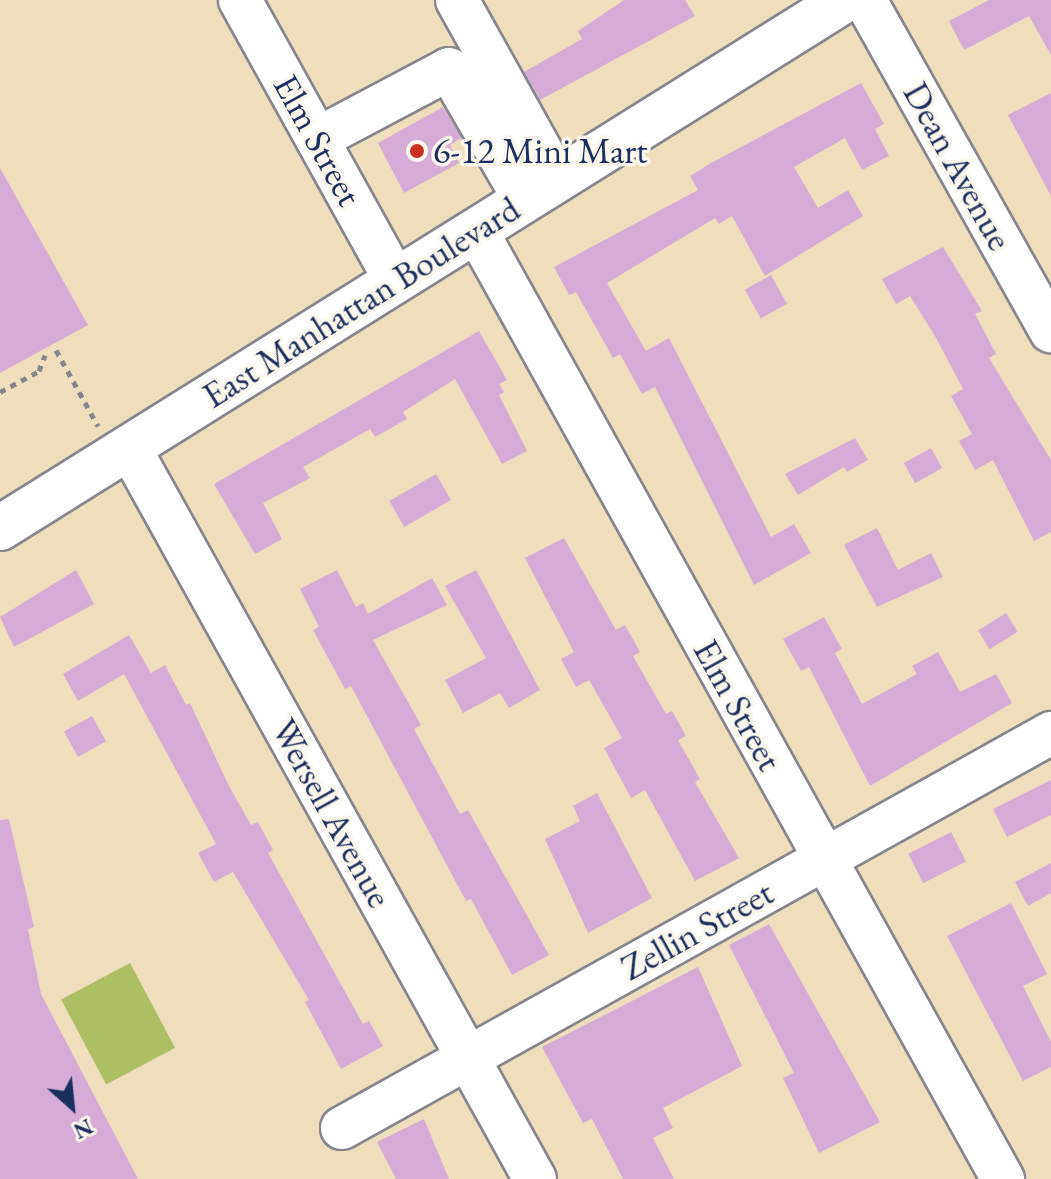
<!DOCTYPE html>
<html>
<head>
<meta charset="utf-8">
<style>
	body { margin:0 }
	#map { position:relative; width:1051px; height:1179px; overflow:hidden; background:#efdebd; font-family:"EB Garamond",serif }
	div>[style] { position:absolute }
	.green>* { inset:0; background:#acbf62; transform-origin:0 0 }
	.building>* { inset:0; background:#d5acd6; transform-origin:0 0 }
	.path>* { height:5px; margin-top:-2.5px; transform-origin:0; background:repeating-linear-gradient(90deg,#85868e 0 6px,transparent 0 12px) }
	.roads { filter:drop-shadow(2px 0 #85868e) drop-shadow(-2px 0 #85868e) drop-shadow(0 2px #85868e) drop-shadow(0 -2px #85868e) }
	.minor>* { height:42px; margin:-21px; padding:0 21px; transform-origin:21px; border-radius:21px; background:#fff }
	.major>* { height:44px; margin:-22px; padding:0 22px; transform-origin:22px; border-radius:22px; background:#fff }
	.dots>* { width:22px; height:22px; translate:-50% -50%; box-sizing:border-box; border:4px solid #fbf7ec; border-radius:50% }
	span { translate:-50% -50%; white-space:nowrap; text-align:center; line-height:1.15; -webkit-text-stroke:7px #fbf7ec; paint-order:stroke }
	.street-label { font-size:36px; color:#1b2f5e }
	.poi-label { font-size:36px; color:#1b2f5e }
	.left { translate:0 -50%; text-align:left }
	.north { position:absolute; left:32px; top:1067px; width:80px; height:80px; -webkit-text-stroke:6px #fbf7ec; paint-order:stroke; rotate:153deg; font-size:22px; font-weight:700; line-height:32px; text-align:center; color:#1b2f5e }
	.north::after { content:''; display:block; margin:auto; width:28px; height:36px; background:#1b2f5e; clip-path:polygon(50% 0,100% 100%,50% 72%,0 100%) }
</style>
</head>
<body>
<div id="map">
	<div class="green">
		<div style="left:130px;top:963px;width:96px;height:78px;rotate:62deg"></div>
	</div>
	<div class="building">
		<div style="clip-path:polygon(624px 0,685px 0,695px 16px,540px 100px,524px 72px,582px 39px,578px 31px)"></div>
		<div style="clip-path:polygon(989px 0,1051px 0,1051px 55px,1029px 16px,964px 50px,949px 21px)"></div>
		<div style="clip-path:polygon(861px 83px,884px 124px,875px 129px,889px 156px,862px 170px,845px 138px,794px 167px,818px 208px,848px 190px,863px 216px,765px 276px,732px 216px,719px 224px,715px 218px,607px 283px,646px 351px,669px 338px,771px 537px,794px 524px,811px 553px,754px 585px,655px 387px,642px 394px,620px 354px,613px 358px,576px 292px,569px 295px,554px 267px,698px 190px,690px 176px,711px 163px)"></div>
		<div style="clip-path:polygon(1051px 93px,1051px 196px,1008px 115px)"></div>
		<div style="clip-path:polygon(443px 107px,462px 138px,450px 145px,459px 163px,404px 193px,378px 143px)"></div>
		<div style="clip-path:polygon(0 168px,88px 325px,0 373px)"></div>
		<div style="clip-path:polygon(943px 247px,982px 311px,975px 314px,996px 354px,989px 358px,1051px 460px,1051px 532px,1034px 541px,993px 460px,975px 470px,959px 441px,972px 434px,951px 396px,963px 389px,935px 336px,910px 296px,896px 304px,882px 279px)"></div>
		<div style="left:771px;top:275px;width:33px;height:30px;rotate:61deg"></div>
		<div style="clip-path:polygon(479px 331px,507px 380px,499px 384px,504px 392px,499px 395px,527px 451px,502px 464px,455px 379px,403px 412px,407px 419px,375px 437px,370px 429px,303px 467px,310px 478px,263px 503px,282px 539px,255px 554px,214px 484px)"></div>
		<div style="clip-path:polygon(855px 438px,868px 460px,847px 472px,844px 467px,798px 495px,785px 474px)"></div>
		<div style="left:931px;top:448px;width:23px;height:31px;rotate:61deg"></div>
		<div style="left:436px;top:474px;width:30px;height:54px;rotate:60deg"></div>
		<div style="clip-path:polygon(877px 528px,898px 570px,931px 553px,943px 577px,877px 607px,844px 545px)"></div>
		<div style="clip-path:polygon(564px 538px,616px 630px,625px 625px,640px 652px,633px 656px,666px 714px,672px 711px,686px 736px,678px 740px,700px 779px,695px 782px,739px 858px,695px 881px,645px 790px,631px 798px,604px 748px,622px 738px,589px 680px,576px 687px,561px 659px,574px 652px,525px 558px)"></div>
		<div style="clip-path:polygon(76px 570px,94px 604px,14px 647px,0 617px)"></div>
		<div style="clip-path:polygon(337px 570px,356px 607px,363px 603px,368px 614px,432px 578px,447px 605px,373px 640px,421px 725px,414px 729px,460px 814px,468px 810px,549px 955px,512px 975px,471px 899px,466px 901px,351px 686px,345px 689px,313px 630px,319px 627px,300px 589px)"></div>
		<div style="clip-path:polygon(476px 570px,540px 690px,509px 708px,500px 693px,463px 713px,445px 680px,486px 658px,445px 586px)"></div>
		<div style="left:1006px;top:613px;width:22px;height:33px;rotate:58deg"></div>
		<div style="clip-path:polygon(824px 617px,842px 649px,835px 653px,862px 704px,917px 674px,912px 666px,938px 652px,960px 692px,996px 674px,1012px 703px,870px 786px,809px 667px,801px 671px,783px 639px)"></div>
		<div style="clip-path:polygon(129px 635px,151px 673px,165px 665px,186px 705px,190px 703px,229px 786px,251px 825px,258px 822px,273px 850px,268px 853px,363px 1024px,369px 1021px,383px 1046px,341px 1069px,305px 1002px,309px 1000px,233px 872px,214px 882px,198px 853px,216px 844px,124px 674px,78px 701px,63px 674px)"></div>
		<div style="left:92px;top:716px;width:29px;height:32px;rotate:61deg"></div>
		<div style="clip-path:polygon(1051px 780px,1051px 815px,1007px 837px,993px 809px)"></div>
		<div style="clip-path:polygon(597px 793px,652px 898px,588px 933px,545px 839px,580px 821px,573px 806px)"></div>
		<div style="clip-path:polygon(9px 819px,34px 927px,28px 929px,41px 994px,138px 1179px,0 1179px,0 820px)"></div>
		<div style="left:951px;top:832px;width:33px;height:48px;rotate:63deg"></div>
		<div style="clip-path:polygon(1051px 863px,1051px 893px,1028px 906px,1015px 882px)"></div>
		<div style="clip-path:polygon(1011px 903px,1047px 974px,1023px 986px,1051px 1042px,1051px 1067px,1023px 1081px,947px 936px)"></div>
		<div style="clip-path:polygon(769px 924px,880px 1122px,819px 1153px,783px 1078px,794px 1073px,729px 945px)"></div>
		<div style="clip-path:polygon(698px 967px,742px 1066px,663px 1108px,673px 1128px,653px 1138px,674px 1179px,623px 1179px,592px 1119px,583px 1123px,542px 1047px)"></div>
		<div style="clip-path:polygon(424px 1119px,449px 1179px,396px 1179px,377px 1142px)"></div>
	</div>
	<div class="path">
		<div style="left:56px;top:350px;width:87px;rotate:61.1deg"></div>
		<div style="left:0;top:392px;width:44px;rotate:-28.3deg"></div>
		<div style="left:39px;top:371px;width:17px;rotate:-69deg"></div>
	</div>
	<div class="roads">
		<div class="minor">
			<div style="left:240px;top:0;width:320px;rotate:61deg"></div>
			<div style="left:457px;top:0;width:206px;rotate:60.9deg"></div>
			<div style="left:865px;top:0;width:380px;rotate:60.7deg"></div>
			<div style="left:317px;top:139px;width:149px;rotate:-27.9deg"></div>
			<div style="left:449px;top:69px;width:151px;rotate:59.9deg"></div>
			<div style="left:476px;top:230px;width:1086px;rotate:60.96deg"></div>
			<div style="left:129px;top:447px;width:837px;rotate:60.99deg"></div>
			<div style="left:342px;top:1128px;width:812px;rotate:-29.12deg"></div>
		</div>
		<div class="major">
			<div style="left:0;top:528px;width:996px;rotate:-32deg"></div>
		</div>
	</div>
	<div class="dots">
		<div style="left:417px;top:151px;background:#c8321e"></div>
	</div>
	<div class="street-label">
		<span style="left:318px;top:140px;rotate:61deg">Elm Street</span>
		<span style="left:958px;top:166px;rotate:61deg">Dean Avenue</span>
		<span style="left:361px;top:302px;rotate:-32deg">East Manhattan Boulevard</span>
		<span style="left:738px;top:705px;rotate:61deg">Elm Street</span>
		<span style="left:332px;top:813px;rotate:61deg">Wersell Avenue</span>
		<span style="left:697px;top:930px;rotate:-29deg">Zellin Street</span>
	</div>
	<div class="poi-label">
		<span class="left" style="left:433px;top:151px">6-12 Mini Mart</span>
	</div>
	<div class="north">N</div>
</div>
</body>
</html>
